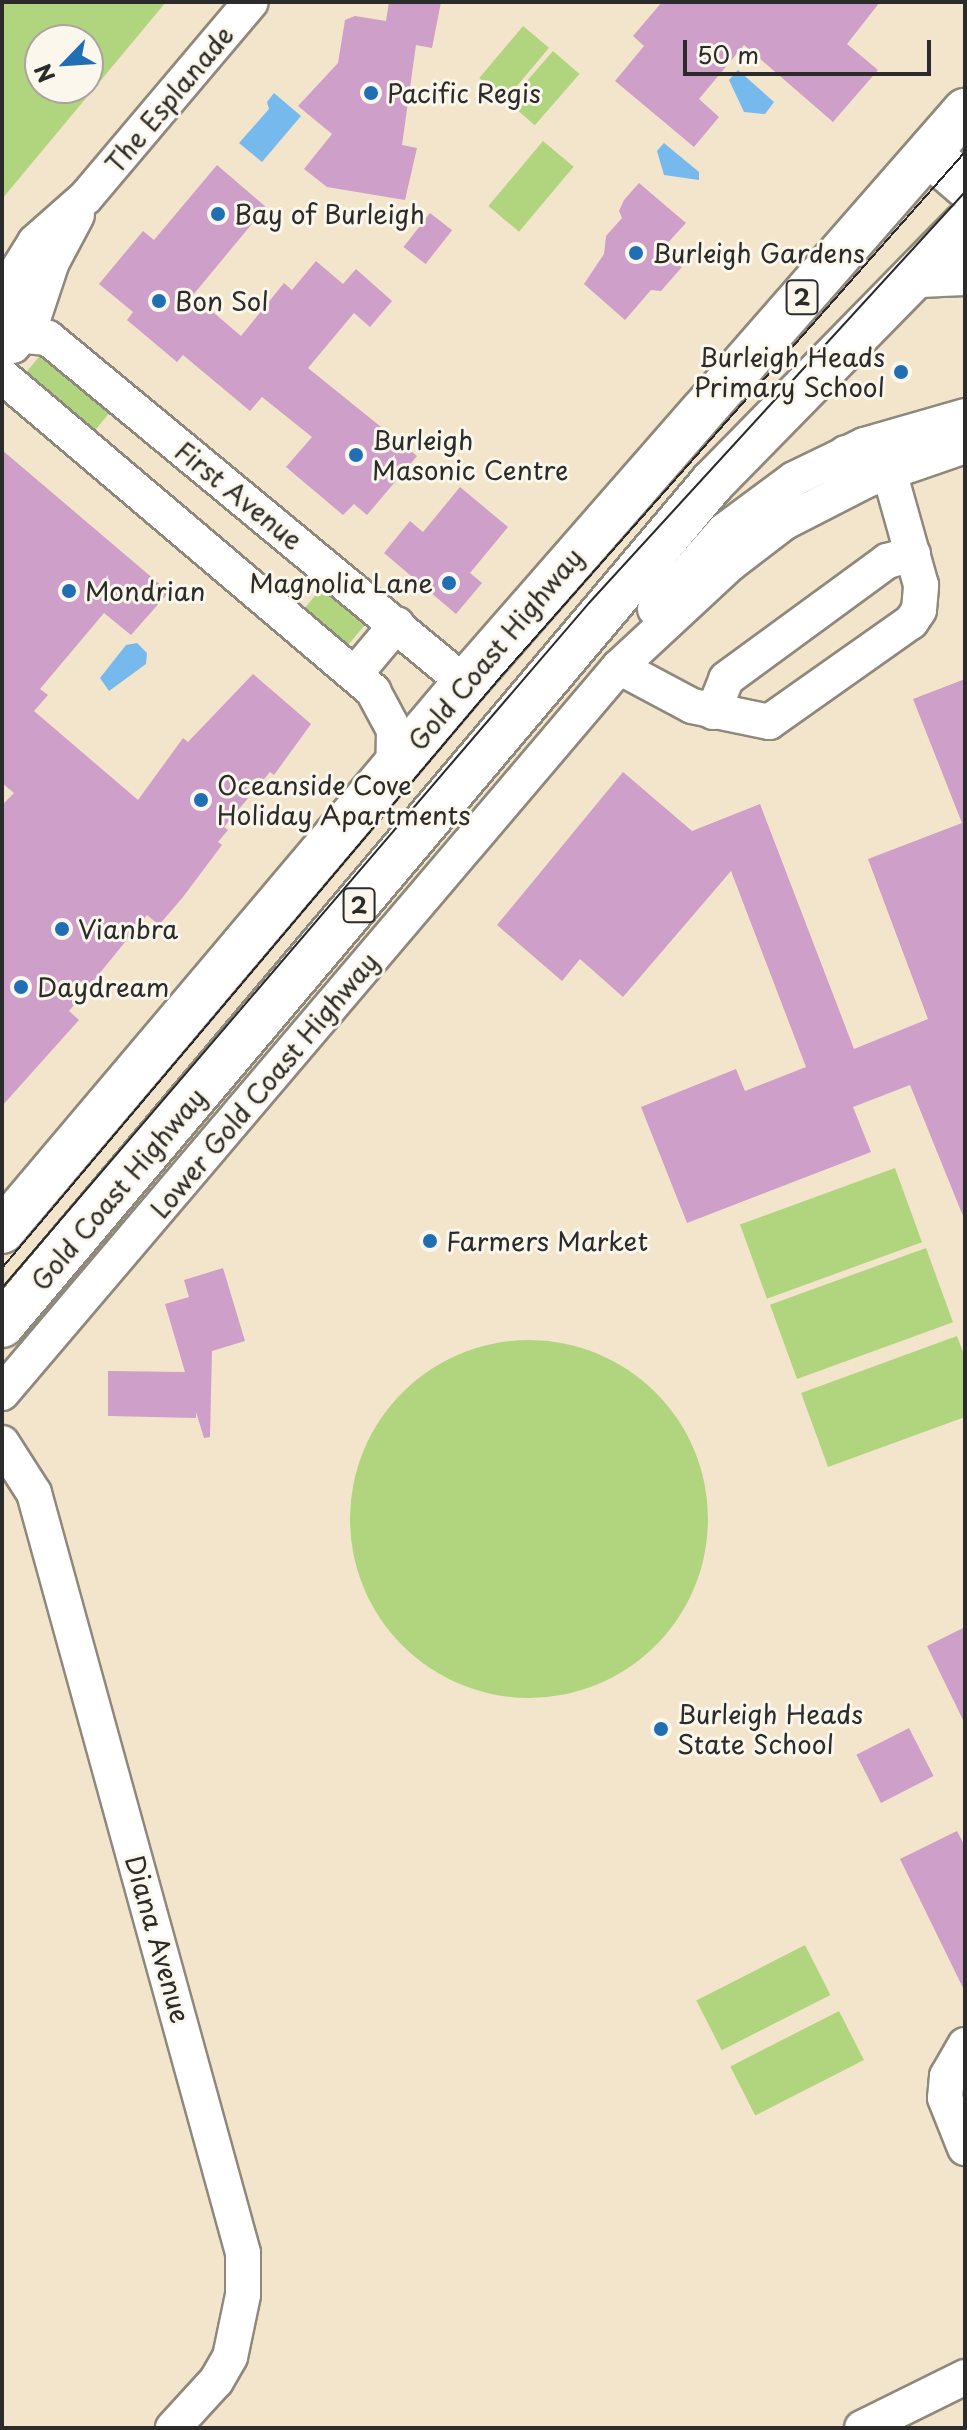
<!DOCTYPE html>
<html>
<head>
<meta charset="utf-8">
<style>
	body { margin:0 }
	#map { position:relative; width:967px; height:2430px; overflow:hidden; background:#f3e5cc; font-family:"Playpen Sans",sans-serif }
	div>[style] { position:absolute }
	.green>* { inset:0; background:#b1d57e; transform-origin:0 0 }
	.round { border-radius:50% }
	.water>* { inset:0; background:#76b9ec }
	.building>* { inset:0; background:#ce9fc8; transform-origin:0 0 }
	.roads { filter:drop-shadow(2px 0 #8f887c) drop-shadow(-2px 0 #8f887c) drop-shadow(0 2px #8f887c) drop-shadow(0 -2px #8f887c) }
	.minor>* { height:34px; margin:-17px; padding:0 17px; transform-origin:17px; border-radius:17px; background:#fff }
	.major>* { height:44px; margin:-22px; padding:0 22px; transform-origin:22px; border-radius:22px; background:#fff }
	.highway>* { height:44px; margin:-22px; padding:0 22px; transform-origin:22px; border-radius:22px; background:#fff }
	.tram>* { height:2px; margin:-1px; padding:0 1px; transform-origin:1px; border-radius:1px; background:#2b2b2b }
	.dots>* { width:22px; height:22px; translate:-50% -50%; box-sizing:border-box; border:4px solid #fbf7ec; border-radius:50% }
	span { translate:-50% -50%; white-space:nowrap; text-align:center; line-height:1.15; -webkit-text-stroke:6px #fbf7ec; paint-order:stroke }
	.shield-label span { padding:2px 6px; background:#fbf7ec; border:2px solid; border-radius:6px; -webkit-text-stroke-width:0 }
	.shield-label { font-size:24px; color:#2b2b2b; font-weight:700 }
	.poi-label { font-size:26px; color:#2b2b2b }
	.left { translate:0 -50%; text-align:left }
	.right { translate:-100% -50%; text-align:right }
	.street-label { font-size:26px; color:#2b2b2b }
	.frame { position:absolute; inset:0; border:4px solid #2b2b2b; pointer-events:none }
	.north { position:absolute; left:24px; top:24px; width:80px; height:80px; box-sizing:border-box; background:#fbf7ec; border:2px solid #a8a59f; border-radius:50%; rotate:245deg; font-size:22px; font-weight:700; line-height:32px; text-align:center; color:#2b2b2b }
	.north::after { content:''; display:block; margin:auto; width:28px; height:36px; background:#1f6fb2; clip-path:polygon(50% 0,100% 100%,50% 72%,0 100%) }
	.scale { position:absolute; left:683px; top:40px; width:248px; height:36px; box-sizing:border-box; border:4px solid #2b2b2b; border-top:0; padding-left:10px; font-size:24px; line-height:28px; white-space:nowrap; color:#2b2b2b; -webkit-text-stroke:6px #fbf7ec; paint-order:stroke }
</style>
</head>
<body>
<div id="map">
	<div class="green">
		<div style="clip-path:polygon(evenodd,2px 2px,166px 2px,2px 199px,2px 2px,40px 40px,88px 40px,88px 88px,40px 88px,40px 40px)"></div>
		<div style="left:523px;top:26px;width:34px;height:68px;rotate:40deg"></div>
		<div style="left:553px;top:51px;width:35px;height:68px;rotate:41deg"></div>
		<div style="left:543px;top:141px;width:40px;height:85px;rotate:40deg"></div>
		<div style="left:44px;top:351px;width:90px;height:29px;rotate:40deg"></div>
		<div style="left:324px;top:585px;width:57px;height:30px;rotate:40deg"></div>
		<div style="left:895px;top:1168px;width:79px;height:165px;rotate:70deg"></div>
		<div style="left:926px;top:1248px;width:79px;height:166px;rotate:70deg"></div>
		<div style="clip-path:polygon(957px 1336px,965px 1357px,965px 1417px,828px 1467px,801px 1393px)"></div>
		<div class="round" style="left:350px;top:1340px;width:358px;height:358px"></div>
		<div style="left:805px;top:1945px;width:56px;height:122px;rotate:63deg"></div>
		<div style="left:839px;top:2011px;width:55px;height:122px;rotate:63deg"></div>
	</div>
	<div class="water">
		<div style="clip-path:polygon(738px 70px,774px 102px,765px 114px,744px 112px,729px 80px)"></div>
		<div style="clip-path:polygon(274px 93px,301px 116px,262px 162px,239px 143px,269px 109px,267px 102px)"></div>
		<div style="clip-path:polygon(664px 143px,699px 172px,699px 180px,664px 175px,657px 151px)"></div>
		<div style="clip-path:polygon(137px 643px,147px 653px,146px 664px,109px 691px,100px 678px,126px 645px)"></div>
	</div>
	<div class="building">
		<div style="clip-path:polygon(389px 2px,441px 2px,432px 48px,416px 45px,402px 145px,417px 148px,405px 200px,327px 187px,304px 169px,332px 134px,298px 106px,338px 63px,345px 20px,355px 16px,386px 21px)"></div>
		<div style="clip-path:polygon(662px 2px,880px 2px,847px 44px,878px 70px,833px 122px,744px 45px,699px 99px,719px 117px,694px 147px,615px 81px,644px 46px,633px 36px)"></div>
		<div style="clip-path:polygon(217px 165px,266px 207px,193px 295px,241px 336px,284px 283px,292px 290px,316px 261px,343px 284px,356px 269px,392px 301px,370px 327px,354px 313px,308px 368px,417px 456px,367px 515px,354px 504px,343px 515px,286px 467px,312px 437px,262px 397px,250px 411px,183px 355px,177px 362px,127px 320px,133px 312px,99px 284px,143px 231px,154px 240px)"></div>
		<div style="clip-path:polygon(639px 183px,686px 223px,662px 249px,682px 267px,661px 291px,651px 290px,625px 320px,584px 284px,604px 254px,606px 236px,622px 218px,619px 211px,624px 200px)"></div>
		<div style="left:430px;top:213px;width:28px;height:43px;rotate:38deg"></div>
		<div style="clip-path:polygon(2px 450px,169px 592px,131px 635px,104px 613px,40px 689px,48px 695px,34px 711px,138px 800px,183px 738px,188px 742px,253px 674px,311px 724px,274px 775px,270px 772px,224px 827px,228px 830px,218px 842px,222px 845px,183px 897px,159px 925px,147px 915px,69px 1011px,79px 1020px,2px 1106px,2px 805px,14px 793px,2px 783px)"></div>
		<div style="clip-path:polygon(460px 487px,508px 527px,470px 573px,482px 583px,456px 614px,384px 553px,410px 521px,423px 532px)"></div>
		<div style="clip-path:polygon(965px 679px,965px 1221px,910px 1085px,853px 1107px,871px 1152px,687px 1223px,641px 1107px,736px 1069px,745px 1091px,806px 1067px,731px 871px,623px 997px,580px 959px,562px 981px,497px 925px,623px 772px,692px 831px,760px 804px,854px 1049px,928px 1019px,868px 859px,962px 823px,913px 699px)"></div>
		<div style="clip-path:polygon(223px 1268px,245px 1341px,212px 1351px,210px 1437px,204px 1438px,196px 1412px,196px 1418px,108px 1416px,108px 1371px,185px 1372px,165px 1304px,189px 1297px,184px 1280px)"></div>
		<div style="clip-path:polygon(965px 1627px,965px 1724px,927px 1646px)"></div>
		<div style="left:909px;top:1728px;width:54px;height:59px;rotate:63deg"></div>
		<div style="clip-path:polygon(957px 1831px,965px 1846px,965px 1992px,900px 1859px)"></div>
	</div>
	<div class="roads">
		<div class="minor">
			<div style="left:2px;top:316px;width:47px;rotate:-71.6deg"></div>
			<div style="left:17px;top:271px;width:34px;rotate:-58deg"></div>
			<div style="left:35px;top:242px;width:68px;rotate:-41.4deg"></div>
			<div style="left:86px;top:197px;width:255px;rotate:-49.8deg"></div>
			<div style="left:2px;top:334px;width:46px;rotate:5deg"></div>
			<div style="left:48px;top:338px;width:541px;rotate:39.6deg"></div>
			<div style="left:13px;top:346px;width:31px;rotate:-52deg"></div>
			<div style="left:32px;top:322px;width:63px;rotate:-71.6deg"></div>
			<div style="left:52px;top:262px;width:53px;rotate:-62deg"></div>
			<div style="left:2px;top:376px;width:487px;rotate:40.3deg"></div>
			<div style="left:373px;top:691px;width:44px;rotate:61.7deg"></div>
			<div style="left:394px;top:730px;width:39px;rotate:91deg"></div>
			<div style="left:655px;top:609px;width:104px;rotate:-48.5deg"></div>
			<div style="left:724px;top:531px;width:87px;rotate:-36.6deg"></div>
			<div style="left:794px;top:479px;width:78px;rotate:-25.9deg"></div>
			<div style="left:864px;top:445px;width:105px;rotate:-16deg"></div>
			<div style="left:619px;top:667px;width:83px;rotate:28.1deg"></div>
			<div style="left:692px;top:706px;width:79px;rotate:11.7deg"></div>
			<div style="left:769px;top:722px;width:174px;rotate:-35.2deg"></div>
			<div style="left:911px;top:622px;width:14px;rotate:-56deg"></div>
			<div style="left:919px;top:610px;width:25px;rotate:-85deg"></div>
			<div style="left:921px;top:585px;width:118px;rotate:-105.7deg"></div>
			<div style="left:889px;top:471px;width:17px;rotate:-140deg"></div>
			<div style="left:876px;top:460px;width:31px;rotate:-167deg"></div>
			<div style="left:355px;top:674px;width:65px;rotate:-50deg"></div>
			<div style="left:713px;top:712px;width:35px;rotate:-68deg"></div>
			<div style="left:726px;top:679px;width:200px;rotate:-36.2deg"></div>
			<div style="left:887px;top:561px;width:27px;rotate:-15deg"></div>
			<div style="left:2px;top:1393px;width:953px;rotate:-49.64deg"></div>
			<div style="left:619px;top:667px;width:151px;rotate:-42.9deg"></div>
			<div style="left:730px;top:564px;width:69px;rotate:-37.4deg"></div>
			<div style="left:785px;top:522px;width:92px;rotate:-27.1deg"></div>
			<div style="left:867px;top:480px;width:104px;rotate:-19.1deg"></div>
			<div style="left:2px;top:1443px;width:59px;rotate:57.4deg"></div>
			<div style="left:34px;top:1493px;width:788px;rotate:74.62deg"></div>
			<div style="left:243px;top:2253px;width:42px;rotate:90deg"></div>
			<div style="left:243px;top:2295px;width:63px;rotate:101.8deg"></div>
			<div style="left:230px;top:2357px;width:28px;rotate:120deg"></div>
			<div style="left:216px;top:2381px;width:64px;rotate:132.5deg"></div>
			<div style="left:965px;top:2045px;width:36px;rotate:120deg"></div>
			<div style="left:947px;top:2076px;width:22px;rotate:95deg"></div>
			<div style="left:945px;top:2098px;width:54px;rotate:68.2deg"></div>
			<div style="left:862px;top:2428px;width:115px;rotate:-26.3deg"></div>
		</div>
		<div class="major">
			<div style="left:929px;top:154px;width:48px;rotate:40.7deg"></div>
			<div style="left:920px;top:275px;width:45px;rotate:-2.5deg"></div>
		</div>
		<div class="highway">
			<div style="left:2px;top:1231px;width:717px;rotate:-49.81deg"></div>
			<div style="left:465px;top:683px;width:760px;rotate:-48.84deg"></div>
			<div style="left:2px;top:1325px;width:1103px;rotate:-49.86deg"></div>
			<div style="left:713px;top:482px;width:360px;rotate:-45.6deg"></div>
		</div>
	</div>
	<div class="tram">
		<div style="left:2px;top:1268px;width:778px;rotate:-49.85deg"></div>
		<div style="left:504px;top:673px;width:696px;rotate:-48.5deg"></div>
		<div style="left:2px;top:1288px;width:902px;rotate:-49.41deg"></div>
		<div style="left:589px;top:603px;width:557px;rotate:-47.55deg"></div>
	</div>
	<div class="dots">
		<div style="left:371px;top:93px;background:#1f6fb2"></div>
		<div style="left:218px;top:214px;background:#1f6fb2"></div>
		<div style="left:636px;top:253px;background:#1f6fb2"></div>
		<div style="left:159px;top:301px;background:#1f6fb2"></div>
		<div style="left:901px;top:372px;background:#1f6fb2"></div>
		<div style="left:356px;top:455px;background:#1f6fb2"></div>
		<div style="left:449px;top:583px;background:#1f6fb2"></div>
		<div style="left:69px;top:591px;background:#1f6fb2"></div>
		<div style="left:201px;top:800px;background:#1f6fb2"></div>
		<div style="left:62px;top:929px;background:#1f6fb2"></div>
		<div style="left:21px;top:987px;background:#1f6fb2"></div>
		<div style="left:430px;top:1241px;background:#1f6fb2"></div>
		<div style="left:661px;top:1729px;background:#1f6fb2"></div>
	</div>
	<div class="shield-label">
		<span style="left:802px;top:297px">2</span>
		<span style="left:359px;top:905px">2</span>
	</div>
	<div class="poi-label">
		<span class="left" style="left:387px;top:93px">Pacific Regis</span>
		<span class="left" style="left:234px;top:214px">Bay of Burleigh</span>
		<span class="left" style="left:652px;top:253px">Burleigh Gardens</span>
		<span class="left" style="left:175px;top:301px">Bon Sol</span>
		<span class="right" style="left:885px;top:372px">Burleigh Heads<br>Primary School</span>
		<span class="left" style="left:372px;top:455px">Burleigh<br>Masonic Centre</span>
		<span class="right" style="left:433px;top:583px">Magnolia Lane</span>
		<span class="left" style="left:85px;top:591px">Mondrian</span>
		<span class="left" style="left:217px;top:800px">Oceanside Cove<br>Holiday Apartments</span>
		<span class="left" style="left:78px;top:929px">Vianbra</span>
		<span class="left" style="left:37px;top:987px">Daydream</span>
		<span class="left" style="left:446px;top:1241px">Farmers Market</span>
		<span class="left" style="left:677px;top:1729px">Burleigh Heads<br>State School</span>
	</div>
	<div class="street-label">
		<span style="left:169px;top:99px;rotate:-50deg">The Esplanade</span>
		<span style="left:239px;top:495px;rotate:39deg">First Avenue</span>
		<span style="left:495px;top:649px;rotate:-50deg">Gold Coast Highway</span>
		<span style="left:264px;top:1085px;rotate:-50deg">Lower Gold Coast Highway</span>
		<span style="left:118px;top:1189px;rotate:-50deg">Gold Coast Highway</span>
		<span style="left:158px;top:1939px;rotate:74deg">Diana Avenue</span>
	</div>
	<div class="frame"></div>
	<div class="north">N</div>
	<div class="scale">50 m</div>
</div>
</body>
</html>
